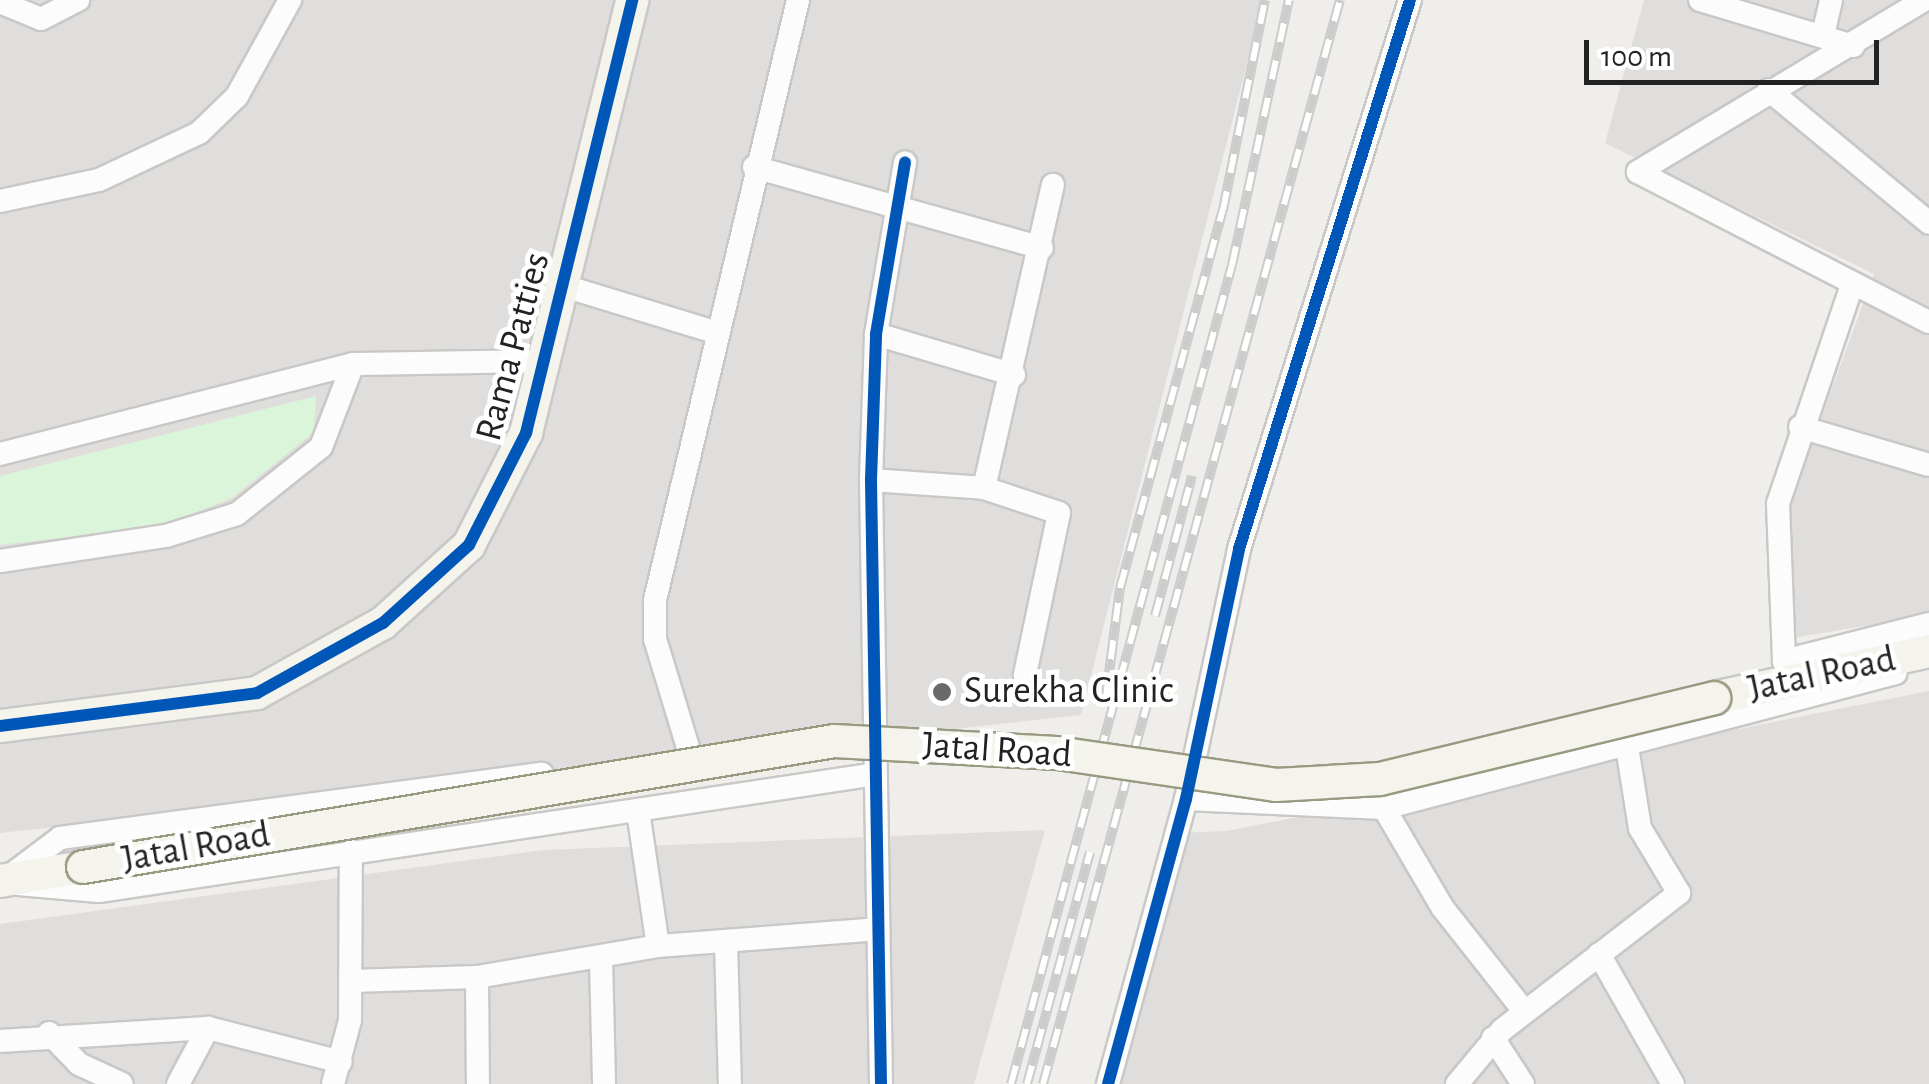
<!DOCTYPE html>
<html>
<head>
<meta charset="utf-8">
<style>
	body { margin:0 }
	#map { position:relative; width:1929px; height:1084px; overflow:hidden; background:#f0eeeb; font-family:"Alegreya Sans",sans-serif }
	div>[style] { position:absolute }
	.residential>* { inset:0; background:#dfdedc }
	.park>* { inset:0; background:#daf5da }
	.roads { filter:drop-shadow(2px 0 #c9c8c7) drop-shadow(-2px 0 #c9c8c7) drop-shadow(0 2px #c9c8c7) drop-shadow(0 -2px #c9c8c7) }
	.street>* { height:22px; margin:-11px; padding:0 11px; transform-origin:11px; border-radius:11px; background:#fdfcfc }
	.secondary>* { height:32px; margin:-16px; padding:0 16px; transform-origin:16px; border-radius:16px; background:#f4f4ed }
	.rail>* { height:10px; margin-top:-5px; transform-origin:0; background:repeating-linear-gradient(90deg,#fff 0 19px,#ccc 0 38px); box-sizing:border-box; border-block:2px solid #ccc }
	.bridges { filter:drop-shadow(2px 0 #999a82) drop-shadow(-2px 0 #999a82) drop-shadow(0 2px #999a82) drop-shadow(0 -2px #999a82) }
	.secondary-bridge>* { height:32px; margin:-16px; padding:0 16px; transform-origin:16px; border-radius:16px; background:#f4f4ed }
	.cycleway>* { height:12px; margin:-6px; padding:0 6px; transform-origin:6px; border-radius:6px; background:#0057b8 }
	.dots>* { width:28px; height:28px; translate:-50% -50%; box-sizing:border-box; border:5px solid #fff; border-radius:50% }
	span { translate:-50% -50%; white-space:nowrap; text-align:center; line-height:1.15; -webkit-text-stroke:10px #fff; paint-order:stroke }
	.street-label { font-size:38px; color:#222 }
	.poi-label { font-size:38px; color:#222 }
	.left { translate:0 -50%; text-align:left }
	.scale { position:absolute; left:1584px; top:40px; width:295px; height:45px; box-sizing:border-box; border:5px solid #222; border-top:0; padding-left:12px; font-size:30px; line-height:35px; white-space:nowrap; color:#222; -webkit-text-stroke:8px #fff; paint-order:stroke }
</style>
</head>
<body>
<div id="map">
	<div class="residential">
		<div style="clip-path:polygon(0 0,1263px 0,1081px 715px,0 833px)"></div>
		<div style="clip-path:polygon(1644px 0,1929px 0,1929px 615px,1793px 638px,1788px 508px,1874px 274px,1605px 143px)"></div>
		<div style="clip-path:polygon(1929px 691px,1929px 1084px,1122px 1084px,1177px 833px,1227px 831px)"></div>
		<div style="clip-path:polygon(1045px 830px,974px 1084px,0 1084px,0 924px,543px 850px)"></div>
	</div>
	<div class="park">
		<div style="clip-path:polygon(316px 396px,314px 432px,232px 498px,162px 526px,0 545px,0 476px)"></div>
	</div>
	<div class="roads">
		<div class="street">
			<div style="left:1700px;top:0;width:160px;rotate:16.7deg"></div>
			<div style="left:1924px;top:0;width:334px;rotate:149deg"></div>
			<div style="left:1638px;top:172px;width:327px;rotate:27.3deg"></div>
			<div style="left:0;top:2px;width:44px;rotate:22.5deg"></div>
			<div style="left:41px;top:19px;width:42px;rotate:-27.2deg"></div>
			<div style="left:1823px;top:35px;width:36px;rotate:-77deg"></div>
			<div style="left:1769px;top:90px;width:208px;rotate:39.7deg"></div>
			<div style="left:754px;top:167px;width:299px;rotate:15.7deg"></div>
			<div style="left:0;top:201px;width:101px;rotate:-12deg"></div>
			<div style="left:99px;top:180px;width:110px;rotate:-25.2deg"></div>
			<div style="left:199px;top:133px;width:53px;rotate:-44.2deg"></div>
			<div style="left:237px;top:96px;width:110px;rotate:-61.1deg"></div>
			<div style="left:1852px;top:285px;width:231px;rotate:108.7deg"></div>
			<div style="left:1778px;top:504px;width:157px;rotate:87.8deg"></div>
			<div style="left:1784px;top:661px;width:150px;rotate:-14.3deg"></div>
			<div style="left:564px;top:286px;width:161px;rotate:17deg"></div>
			<div style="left:876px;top:334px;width:144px;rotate:16.5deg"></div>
			<div style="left:1800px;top:427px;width:134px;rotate:16.4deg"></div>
			<div style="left:0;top:454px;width:364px;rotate:-14.3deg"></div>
			<div style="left:353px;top:364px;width:191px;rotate:-0.9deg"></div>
			<div style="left:871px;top:480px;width:113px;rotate:4deg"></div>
			<div style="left:984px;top:488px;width:79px;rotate:18.4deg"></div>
			<div style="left:1059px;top:513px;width:166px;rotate:101.9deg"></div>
			<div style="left:984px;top:488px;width:311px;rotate:-77.2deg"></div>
			<div style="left:0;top:561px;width:168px;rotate:-8.6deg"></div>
			<div style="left:166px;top:536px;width:74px;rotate:-17.2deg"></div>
			<div style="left:237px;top:514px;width:107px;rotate:-38.6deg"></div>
			<div style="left:321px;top:447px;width:89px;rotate:-68.9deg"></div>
			<div style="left:690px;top:754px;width:120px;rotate:-106.9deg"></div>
			<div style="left:655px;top:639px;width:39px;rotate:-90deg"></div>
			<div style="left:655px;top:600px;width:617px;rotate:-76.59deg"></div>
			<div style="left:1186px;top:799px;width:198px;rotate:2.6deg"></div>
			<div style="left:1384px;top:808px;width:529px;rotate:-14.77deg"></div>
			<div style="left:1384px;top:808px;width:115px;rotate:59.6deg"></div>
			<div style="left:1442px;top:907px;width:132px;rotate:51.7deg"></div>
			<div style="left:638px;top:811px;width:136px;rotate:81.6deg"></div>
			<div style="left:7px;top:878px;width:66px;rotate:-37deg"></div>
			<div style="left:60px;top:838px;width:486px;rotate:-7.6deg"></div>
			<div style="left:18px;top:884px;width:81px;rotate:4.9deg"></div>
			<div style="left:99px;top:891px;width:785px;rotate:-8.57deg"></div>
			<div style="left:726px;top:944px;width:140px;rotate:88.4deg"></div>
			<div style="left:1599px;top:954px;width:150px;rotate:60.4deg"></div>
			<div style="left:601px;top:959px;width:125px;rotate:88.6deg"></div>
			<div style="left:477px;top:977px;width:107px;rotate:89.5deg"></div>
			<div style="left:352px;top:981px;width:125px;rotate:-1.8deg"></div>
			<div style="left:477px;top:977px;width:184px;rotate:-9.7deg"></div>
			<div style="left:658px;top:946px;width:221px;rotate:-4.4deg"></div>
			<div style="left:49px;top:1033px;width:43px;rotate:45.9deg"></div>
			<div style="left:79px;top:1064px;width:47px;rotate:24.9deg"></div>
			<div style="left:1493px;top:1038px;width:55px;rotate:56.9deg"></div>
			<div style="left:0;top:1041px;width:208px;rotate:-3.6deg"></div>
			<div style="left:208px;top:1028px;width:137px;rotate:14.3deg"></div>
			<div style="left:178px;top:1084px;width:64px;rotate:-61.8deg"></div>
			<div style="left:333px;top:1084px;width:66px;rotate:-75.1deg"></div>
			<div style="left:350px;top:1020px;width:169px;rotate:-89.7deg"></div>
			<div style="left:881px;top:1084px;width:604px;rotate:-90.95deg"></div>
			<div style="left:871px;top:480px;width:146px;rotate:-88deg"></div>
			<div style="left:876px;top:334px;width:174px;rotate:-80.4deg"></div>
			<div style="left:1108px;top:1084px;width:295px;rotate:-74.7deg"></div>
			<div style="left:1186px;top:799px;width:256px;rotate:-78deg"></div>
			<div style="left:1239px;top:549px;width:575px;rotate:-72.7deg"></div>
			<div style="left:1457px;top:1084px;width:70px;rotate:-50.2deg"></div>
			<div style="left:1502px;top:1030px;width:224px;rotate:-37.7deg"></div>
			<div style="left:1679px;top:893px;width:76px;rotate:-121deg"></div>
			<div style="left:1640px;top:828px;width:82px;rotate:-99.1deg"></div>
		</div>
		<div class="secondary">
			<div style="left:1714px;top:698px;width:220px;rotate:-12.3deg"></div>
			<div style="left:0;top:726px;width:259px;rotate:-7.3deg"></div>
			<div style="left:257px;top:693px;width:144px;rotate:-29.1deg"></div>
			<div style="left:383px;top:623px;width:116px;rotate:-42.2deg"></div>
			<div style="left:469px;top:545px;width:126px;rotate:-63deg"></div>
			<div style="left:526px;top:433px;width:446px;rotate:-76.2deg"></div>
			<div style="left:0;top:881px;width:84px;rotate:-9.6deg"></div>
		</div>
	</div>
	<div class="rail">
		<div style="left:1155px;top:616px;width:145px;rotate:-75.2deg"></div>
		<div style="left:1106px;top:697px;width:110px;rotate:-82.7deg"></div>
		<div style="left:1120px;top:588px;width:392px;rotate:-74.8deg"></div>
		<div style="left:1223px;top:210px;width:214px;rotate:-78.7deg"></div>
		<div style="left:1011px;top:1084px;width:848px;rotate:-74.9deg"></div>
		<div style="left:1232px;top:265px;width:271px;rotate:-77.9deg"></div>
		<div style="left:1027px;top:1084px;width:240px;rotate:-74.8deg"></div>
		<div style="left:1043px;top:1084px;width:1124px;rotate:-74.68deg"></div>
	</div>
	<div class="bridges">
		<div class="secondary-bridge">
			<div style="left:83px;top:867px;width:761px;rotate:-9.52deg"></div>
			<div style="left:834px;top:741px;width:223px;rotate:3.1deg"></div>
			<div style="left:1057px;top:753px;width:221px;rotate:8.3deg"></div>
			<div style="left:1276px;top:785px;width:104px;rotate:-3.3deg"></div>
			<div style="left:1380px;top:779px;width:344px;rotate:-13.6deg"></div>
		</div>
	</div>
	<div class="cycleway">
		<div style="left:0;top:726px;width:259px;rotate:-7.3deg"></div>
		<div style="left:257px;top:693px;width:144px;rotate:-29.1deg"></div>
		<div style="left:383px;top:623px;width:116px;rotate:-42.2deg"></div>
		<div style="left:469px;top:545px;width:126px;rotate:-63deg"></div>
		<div style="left:526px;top:433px;width:446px;rotate:-76.2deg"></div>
		<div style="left:881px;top:1084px;width:604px;rotate:-90.95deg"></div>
		<div style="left:871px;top:480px;width:146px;rotate:-88deg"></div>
		<div style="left:876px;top:334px;width:174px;rotate:-80.4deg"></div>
		<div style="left:1108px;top:1084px;width:295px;rotate:-74.7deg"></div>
		<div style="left:1186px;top:799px;width:256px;rotate:-78deg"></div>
		<div style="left:1239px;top:549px;width:575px;rotate:-72.7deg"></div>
	</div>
	<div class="dots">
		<div style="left:942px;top:692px;background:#6a6968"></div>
	</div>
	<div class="street-label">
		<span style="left:514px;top:347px;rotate:-75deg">Rama Patties</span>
		<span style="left:1822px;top:675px;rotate:-12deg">Jatal Road</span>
		<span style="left:997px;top:751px;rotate:4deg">Jatal Road</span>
		<span style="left:196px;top:848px;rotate:-10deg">Jatal Road</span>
	</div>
	<div class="poi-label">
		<span class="left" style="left:964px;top:692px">Surekha Clinic</span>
	</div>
	<div class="scale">100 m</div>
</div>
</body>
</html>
